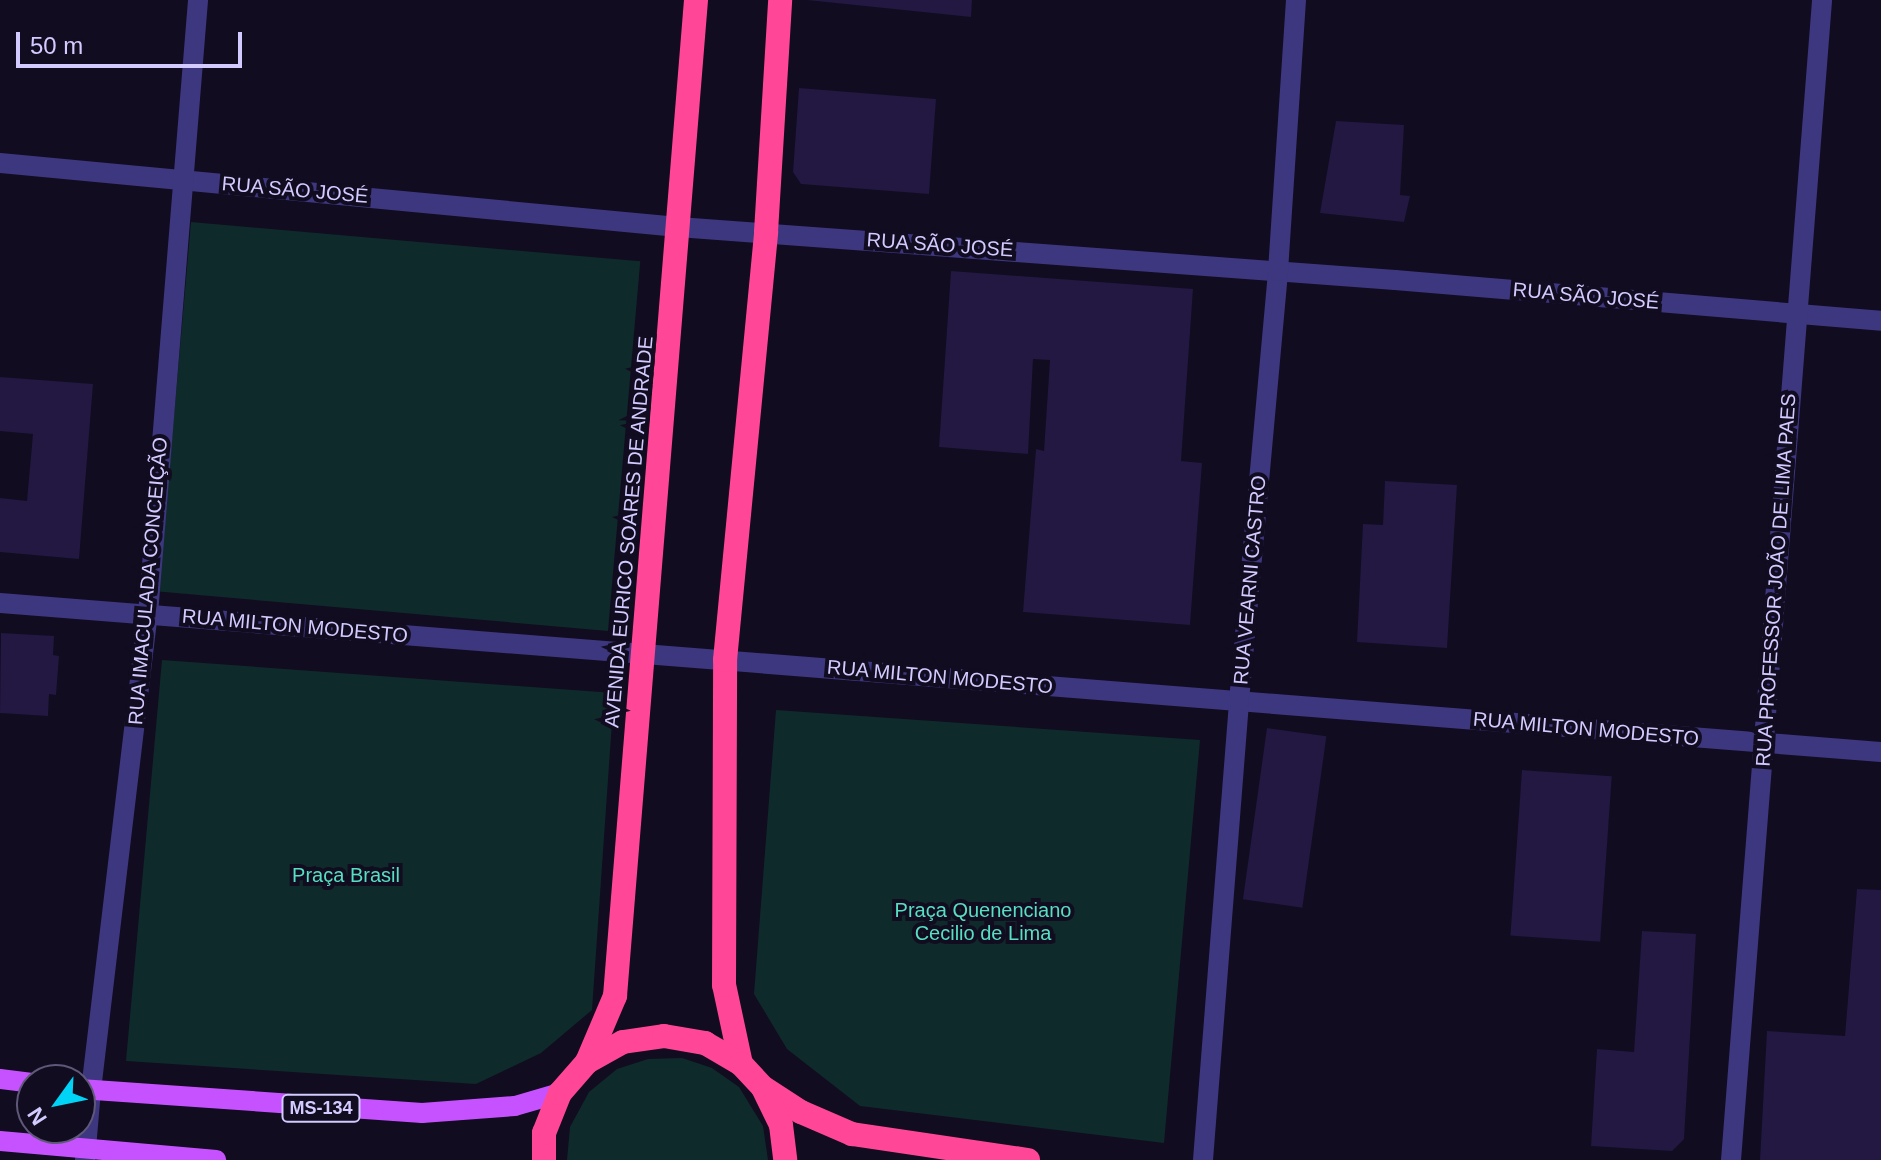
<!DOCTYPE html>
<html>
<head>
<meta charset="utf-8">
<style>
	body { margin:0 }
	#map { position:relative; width:1881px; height:1160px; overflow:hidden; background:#110c20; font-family:Helvetica,sans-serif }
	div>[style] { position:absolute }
	.green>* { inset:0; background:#0f2a2a; transform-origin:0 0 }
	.building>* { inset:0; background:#221841; transform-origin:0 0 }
	.street>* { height:20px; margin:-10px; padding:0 10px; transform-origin:10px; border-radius:10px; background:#3d377f }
	.primary>* { height:20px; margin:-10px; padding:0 10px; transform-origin:10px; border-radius:10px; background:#c652ff }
	.highway>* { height:24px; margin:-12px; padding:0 12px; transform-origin:12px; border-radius:12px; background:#ff4697 }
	span { translate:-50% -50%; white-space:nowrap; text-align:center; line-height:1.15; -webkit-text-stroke:8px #110c20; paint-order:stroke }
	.shield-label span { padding:2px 6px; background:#110c20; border:2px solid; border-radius:6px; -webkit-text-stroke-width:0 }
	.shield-label { font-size:18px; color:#d3cbff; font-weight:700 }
	.street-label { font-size:20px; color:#d3cbff }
	.park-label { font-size:20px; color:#57dfc3 }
	.north { position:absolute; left:16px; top:1064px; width:80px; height:80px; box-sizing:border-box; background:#110c20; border:2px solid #5f5879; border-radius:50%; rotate:237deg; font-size:22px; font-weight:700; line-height:32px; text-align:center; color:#d3cbff }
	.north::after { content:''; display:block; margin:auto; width:28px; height:36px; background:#00d3f6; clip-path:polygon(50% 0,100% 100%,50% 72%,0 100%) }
	.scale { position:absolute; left:16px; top:32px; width:226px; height:36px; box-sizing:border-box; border:4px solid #d3cbff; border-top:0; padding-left:10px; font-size:24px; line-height:28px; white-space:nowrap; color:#d3cbff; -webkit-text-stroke:6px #110c20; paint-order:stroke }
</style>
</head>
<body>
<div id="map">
	<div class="green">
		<div style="left:191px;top:222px;width:451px;height:371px;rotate:5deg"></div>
		<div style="clip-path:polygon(162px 660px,614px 693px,592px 1010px,541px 1053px,476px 1084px,126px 1061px)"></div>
		<div style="clip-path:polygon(776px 710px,1200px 740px,1164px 1143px,860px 1106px,787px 1049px,754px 994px)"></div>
		<div style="clip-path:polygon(682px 1058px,712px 1068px,739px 1087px,763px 1126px,768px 1160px,567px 1160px,570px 1127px,589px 1092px,617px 1069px,648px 1059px)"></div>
	</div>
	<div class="building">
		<div style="clip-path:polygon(807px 0,972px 0,971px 17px)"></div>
		<div style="clip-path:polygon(799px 88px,936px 99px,929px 194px,801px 184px,793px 172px)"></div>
		<div style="clip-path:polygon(1336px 121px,1404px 125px,1400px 195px,1410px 196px,1404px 222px,1320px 213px)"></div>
		<div style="clip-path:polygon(951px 271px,1193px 289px,1181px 461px,1202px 463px,1190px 625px,1023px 612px,1036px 449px,1044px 451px,1050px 360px,1033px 359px,1028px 454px,939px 447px)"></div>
		<div style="clip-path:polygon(0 377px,93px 384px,79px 559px,0 552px,0 498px,27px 501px,33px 434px,0 431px)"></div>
		<div style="clip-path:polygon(1385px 481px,1457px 485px,1447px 648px,1357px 642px,1363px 524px,1383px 525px)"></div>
		<div style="clip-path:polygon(1px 633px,54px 636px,53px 655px,59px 656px,56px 695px,49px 694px,48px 716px,0 713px)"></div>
		<div style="left:1267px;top:728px;width:60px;height:173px;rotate:8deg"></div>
		<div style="left:1522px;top:770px;width:90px;height:166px;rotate:4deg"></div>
		<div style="clip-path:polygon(1857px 889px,1881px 890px,1881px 1160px,1760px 1160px,1767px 1031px,1845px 1036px)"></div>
		<div style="clip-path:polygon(1642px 931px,1696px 934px,1684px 1139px,1672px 1151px,1591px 1146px,1597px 1049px,1634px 1052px)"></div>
	</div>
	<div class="street">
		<div style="left:0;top:163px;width:681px;rotate:5.39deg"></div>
		<div style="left:678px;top:227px;width:719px;rotate:4.23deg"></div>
		<div style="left:1395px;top:280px;width:488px;rotate:4.8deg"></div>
		<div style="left:0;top:603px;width:1887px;rotate:4.53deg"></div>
		<div style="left:85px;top:1160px;width:70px;rotate:-85.1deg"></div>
		<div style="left:91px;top:1090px;width:479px;rotate:-83.2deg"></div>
		<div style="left:148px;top:614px;width:616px;rotate:-85.34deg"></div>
		<div style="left:1203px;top:1160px;width:460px;rotate:-85.5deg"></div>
		<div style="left:1239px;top:701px;width:432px;rotate:-84.8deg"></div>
		<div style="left:1278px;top:271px;width:272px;rotate:-86.2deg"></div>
		<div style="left:1731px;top:1160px;width:1164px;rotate:-85.51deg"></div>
	</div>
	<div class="primary">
		<div style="left:0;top:1079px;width:32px;rotate:7deg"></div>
		<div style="left:80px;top:1089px;width:343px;rotate:4deg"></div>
		<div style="left:422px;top:1113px;width:93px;rotate:-4.3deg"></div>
		<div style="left:515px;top:1106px;width:47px;rotate:-16.1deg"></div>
		<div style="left:0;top:1141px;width:217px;rotate:5deg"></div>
	</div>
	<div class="highway">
		<div style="left:587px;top:1062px;width:72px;rotate:-67deg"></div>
		<div style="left:615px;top:996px;width:999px;rotate:-85.35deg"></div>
		<div style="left:741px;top:1064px;width:81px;rotate:-102.1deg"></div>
		<div style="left:724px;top:985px;width:325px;rotate:-89.8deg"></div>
		<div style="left:725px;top:660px;width:430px;rotate:-84.5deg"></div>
		<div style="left:766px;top:232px;width:232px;rotate:-86.5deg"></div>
		<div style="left:764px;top:1088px;width:44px;rotate:33deg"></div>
		<div style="left:801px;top:1112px;width:56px;rotate:23.3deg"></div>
		<div style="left:852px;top:1134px;width:178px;rotate:8.4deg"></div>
		<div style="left:544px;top:1160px;width:27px;rotate:-90deg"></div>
		<div style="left:544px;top:1133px;width:43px;rotate:-68.2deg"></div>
		<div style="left:560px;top:1093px;width:41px;rotate:-48.9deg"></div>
		<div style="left:587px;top:1062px;width:41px;rotate:-29.1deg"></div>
		<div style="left:623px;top:1042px;width:41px;rotate:-8.3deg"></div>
		<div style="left:664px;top:1036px;width:42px;rotate:9.7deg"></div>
		<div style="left:705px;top:1043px;width:42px;rotate:30.3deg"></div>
		<div style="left:741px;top:1064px;width:33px;rotate:47deg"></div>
		<div style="left:763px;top:1088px;width:41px;rotate:64.1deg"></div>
		<div style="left:781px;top:1125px;width:35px;rotate:83deg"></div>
	</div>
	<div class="shield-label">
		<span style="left:321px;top:1108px">MS-134</span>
	</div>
	<div class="street-label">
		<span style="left:295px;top:190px;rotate:5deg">RUA SÃO JOSÉ</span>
		<span style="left:940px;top:245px;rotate:4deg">RUA SÃO JOSÉ</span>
		<span style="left:1586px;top:296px;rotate:5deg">RUA SÃO JOSÉ</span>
		<span style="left:629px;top:532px;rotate:-85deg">AVENIDA EURICO SOARES DE ANDRADE</span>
		<span style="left:1250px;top:580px;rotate:-85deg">RUA VEARNI CASTRO</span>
		<span style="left:1776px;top:580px;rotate:-86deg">RUA PROFESSOR JOÃO DE LIMA PAES</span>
		<span style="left:148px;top:581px;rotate:-85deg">RUA IMACULADA CONCEIÇÃO</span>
		<span style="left:295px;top:626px;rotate:5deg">RUA MILTON MODESTO</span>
		<span style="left:940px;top:677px;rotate:5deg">RUA MILTON MODESTO</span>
		<span style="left:1586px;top:729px;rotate:5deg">RUA MILTON MODESTO</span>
	</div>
	<div class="park-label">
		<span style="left:346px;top:875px">Praça Brasil</span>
		<span style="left:983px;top:922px">Praça Quenenciano<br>Cecilio de Lima</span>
	</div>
	<div class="north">N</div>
	<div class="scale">50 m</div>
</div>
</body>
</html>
